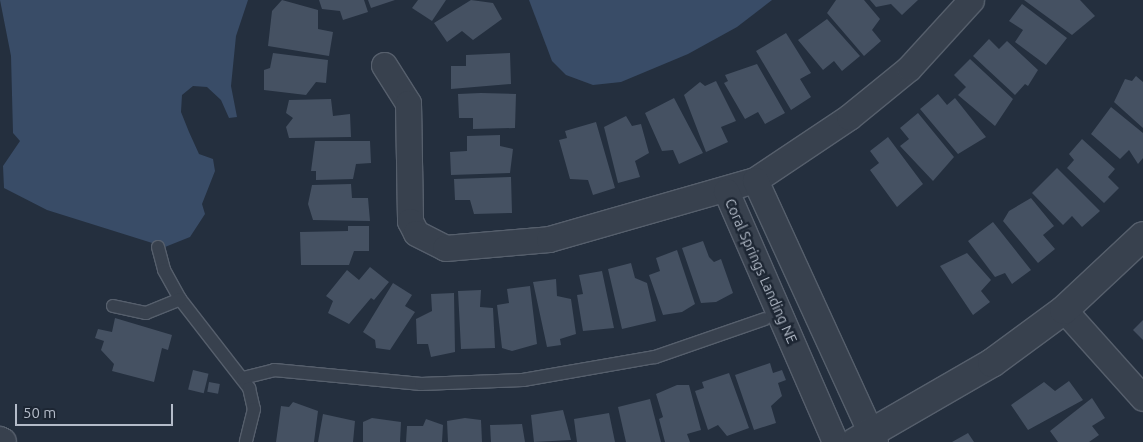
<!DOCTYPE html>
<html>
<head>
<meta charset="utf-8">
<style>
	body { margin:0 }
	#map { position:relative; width:1143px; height:442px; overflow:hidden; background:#242f3e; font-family:Ubuntu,sans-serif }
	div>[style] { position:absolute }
	.water>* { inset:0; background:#394c67 }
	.building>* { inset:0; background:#455162; transform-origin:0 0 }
	.roads { filter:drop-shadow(1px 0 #565f6c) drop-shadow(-1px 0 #565f6c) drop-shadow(0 1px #565f6c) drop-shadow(0 -1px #565f6c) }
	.service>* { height:12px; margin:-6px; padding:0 6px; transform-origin:6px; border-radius:6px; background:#38414e }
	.minor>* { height:25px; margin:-12.5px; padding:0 12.5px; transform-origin:12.5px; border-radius:12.5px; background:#38414e }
	.tertiary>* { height:28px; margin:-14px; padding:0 14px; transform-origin:14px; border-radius:14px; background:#38414e }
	span { translate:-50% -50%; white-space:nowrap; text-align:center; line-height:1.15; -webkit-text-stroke:5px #1d2633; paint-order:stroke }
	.street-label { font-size:14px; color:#b4bcc9 }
	.scale { position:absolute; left:15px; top:404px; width:158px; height:22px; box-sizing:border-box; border:2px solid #b4bcc9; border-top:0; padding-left:6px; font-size:15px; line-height:18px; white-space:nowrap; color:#b4bcc9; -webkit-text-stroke:4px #1d2633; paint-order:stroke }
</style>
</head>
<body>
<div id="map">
	<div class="water">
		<div style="clip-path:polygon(0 0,248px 0,236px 36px,231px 86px,237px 117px,229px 118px,221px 100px,207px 87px,193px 86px,182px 95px,181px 112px,189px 132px,199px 154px,213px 159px,215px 171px,202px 204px,205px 214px,190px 237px,165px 247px,47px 210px,4px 188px,3px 166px,20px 141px,13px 133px,11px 56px)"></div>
		<div style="clip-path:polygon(529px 0,772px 0,737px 27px,688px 54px,621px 82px,593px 85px,566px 75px,552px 61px)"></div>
	</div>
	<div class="building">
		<div style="clip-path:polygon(282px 0,318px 10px,318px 29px,333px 32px,329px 56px,268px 46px,272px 11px)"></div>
		<div style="clip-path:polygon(319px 0,364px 0,368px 12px,343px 20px,340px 11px,322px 9px)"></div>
		<div style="clip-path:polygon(368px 0,395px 0,371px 8px)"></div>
		<div style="clip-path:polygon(418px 0,446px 0,432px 21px,412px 8px)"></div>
		<div style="clip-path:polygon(471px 0,493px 3px,502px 19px,473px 40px,462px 31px,447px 42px,434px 23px)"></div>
		<div style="clip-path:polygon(836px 0,864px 0,880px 19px,872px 30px,881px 41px,864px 56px,827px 13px)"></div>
		<div style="clip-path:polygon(870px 0,918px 0,902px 15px,891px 4px,876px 7px)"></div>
		<div style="clip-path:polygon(1024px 0,1080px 0,1095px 16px,1072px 35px)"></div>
		<div style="clip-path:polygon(1022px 4px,1067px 38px,1046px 65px,1015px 42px,1023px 30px,1009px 21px)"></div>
		<div style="clip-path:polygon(827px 19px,860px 56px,842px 71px,834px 61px,823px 70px,798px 40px)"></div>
		<div style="clip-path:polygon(786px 33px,811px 73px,800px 79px,811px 97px,791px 110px,756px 51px)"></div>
		<div style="clip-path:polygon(989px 39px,999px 49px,1007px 41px,1038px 70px,1028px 86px,1025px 84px,1015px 95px,973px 56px)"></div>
		<div style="clip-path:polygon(273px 53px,328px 60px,326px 83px,316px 82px,306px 95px,264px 90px,264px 70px,270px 68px)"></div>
		<div style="clip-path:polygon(510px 53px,511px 84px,451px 89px,451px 66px,466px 66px,466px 55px)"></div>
		<div style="clip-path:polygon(970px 59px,1013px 99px,995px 126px,958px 95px,966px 87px,954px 75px)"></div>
		<div style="clip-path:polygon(757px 64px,785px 113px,765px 124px,758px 112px,745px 119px,724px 83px,728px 81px,725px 75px)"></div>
		<div style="clip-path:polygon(1136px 76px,1143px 82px,1143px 128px,1114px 102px,1125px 79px,1132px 81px)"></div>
		<div style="clip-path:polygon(716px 81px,736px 121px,721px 127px,728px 142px,706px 152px,684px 95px,700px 82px,705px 86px)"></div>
		<div style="clip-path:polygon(481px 93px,516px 94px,515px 128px,473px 129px,473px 118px,459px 118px,458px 94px)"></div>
		<div style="clip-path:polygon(938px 94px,947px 105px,955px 98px,986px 137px,958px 154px,920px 109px)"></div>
		<div style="clip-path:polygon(674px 98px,703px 153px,679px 164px,673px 150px,662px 151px,645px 113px)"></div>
		<div style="clip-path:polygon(331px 99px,333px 116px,350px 114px,351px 137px,289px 138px,286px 127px,293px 118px,286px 113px,289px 100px)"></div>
		<div style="clip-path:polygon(1111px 107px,1143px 133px,1143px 158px,1138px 164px,1129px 150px,1120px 159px,1091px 134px)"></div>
		<div style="clip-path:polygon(918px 113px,954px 157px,933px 181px,900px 146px,909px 139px,900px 128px)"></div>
		<div style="clip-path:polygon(626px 116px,632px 126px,641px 124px,649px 153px,635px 161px,640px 177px,618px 183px,604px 127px)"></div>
		<div style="clip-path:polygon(596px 122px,615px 188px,593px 195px,588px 180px,570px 179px,559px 140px,567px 138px,565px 131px)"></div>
		<div style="clip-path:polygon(500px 135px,500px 146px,513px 149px,510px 173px,451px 175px,450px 152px,467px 151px,467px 136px)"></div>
		<div style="clip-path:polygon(888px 137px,923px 184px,897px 207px,870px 170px,879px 163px,870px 151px)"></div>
		<div style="clip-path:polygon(1082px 139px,1115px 169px,1108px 177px,1119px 188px,1104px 203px,1067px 168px,1074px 160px,1069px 154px)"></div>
		<div style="clip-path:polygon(315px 141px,370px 141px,371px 163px,356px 164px,353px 179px,316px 180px,316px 171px,311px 171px)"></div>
		<div style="clip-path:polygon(1057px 168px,1100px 211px,1082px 227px,1072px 216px,1063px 225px,1032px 193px)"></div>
		<div style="clip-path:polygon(511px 177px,512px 213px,474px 214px,470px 200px,455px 200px,454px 179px)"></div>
		<div style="clip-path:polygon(351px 184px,352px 198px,368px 198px,370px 221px,313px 220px,308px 204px,312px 185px)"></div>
		<div style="clip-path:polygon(1031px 198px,1054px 226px,1043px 235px,1055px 249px,1038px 263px,1003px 221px,1009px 211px)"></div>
		<div style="clip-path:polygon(993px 222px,1031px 270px,1012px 284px,1005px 273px,995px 277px,968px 241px)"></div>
		<div style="clip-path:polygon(348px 226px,369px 226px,369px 251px,354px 251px,349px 265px,301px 265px,300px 232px,348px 231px)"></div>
		<div style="clip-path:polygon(703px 241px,709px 257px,714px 262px,721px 259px,733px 293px,716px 302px,701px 303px,682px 248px)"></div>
		<div style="clip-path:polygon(677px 250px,695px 304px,682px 312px,663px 315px,649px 275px,660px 271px,656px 258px)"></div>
		<div style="clip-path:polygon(967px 253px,991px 280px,981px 291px,990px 302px,973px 315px,940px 266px)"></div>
		<div style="clip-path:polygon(631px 263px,635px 278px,647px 283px,656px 321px,622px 329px,608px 269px)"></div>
		<div style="clip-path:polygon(370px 267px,389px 282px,374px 300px,371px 298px,349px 324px,328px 313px,333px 301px,326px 296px,347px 270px,359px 280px)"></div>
		<div style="clip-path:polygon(602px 271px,614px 328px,583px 331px,577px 295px,583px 294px,579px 275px)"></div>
		<div style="clip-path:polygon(556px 279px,557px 296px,571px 299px,576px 334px,560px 339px,561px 345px,547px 347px,533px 282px)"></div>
		<div style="clip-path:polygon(393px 283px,412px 295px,405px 306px,415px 312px,390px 350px,376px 348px,375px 340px,363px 332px)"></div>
		<div style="clip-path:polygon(530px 286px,537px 344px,512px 351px,502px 348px,497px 305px,509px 303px,507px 289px)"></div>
		<div style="clip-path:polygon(481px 290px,480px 307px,493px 308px,495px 348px,461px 349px,458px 291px)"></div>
		<div style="clip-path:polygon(454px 293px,455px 352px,431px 357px,428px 344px,417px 344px,416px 319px,432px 311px,431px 294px)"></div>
		<div style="clip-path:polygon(115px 318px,172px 335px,168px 350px,162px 348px,154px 382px,112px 371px,114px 364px,101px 350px,104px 341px,95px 338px,98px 329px,112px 332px)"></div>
		<div style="clip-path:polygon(1143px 320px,1143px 340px,1133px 330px)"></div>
		<div style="clip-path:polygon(770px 363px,773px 373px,782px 370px,786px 380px,778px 383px,782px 396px,771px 406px,776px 423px,754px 430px,735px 375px)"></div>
		<div style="left:193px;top:370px;width:16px;height:20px;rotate:14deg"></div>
		<div style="clip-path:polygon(729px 373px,749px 428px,727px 436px,718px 425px,708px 430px,695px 391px,704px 388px,702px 382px)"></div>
		<div style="clip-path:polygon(1069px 381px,1083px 400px,1028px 430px,1011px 405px,1044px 382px,1055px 391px)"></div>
		<div style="left:209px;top:382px;width:11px;height:10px;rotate:10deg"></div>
		<div style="clip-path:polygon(677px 385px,689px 385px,701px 430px,687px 434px,690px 442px,665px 442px,659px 419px,663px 417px,656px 394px)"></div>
		<div style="clip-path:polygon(1092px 398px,1105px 418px,1092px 426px,1099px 435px,1089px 442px,1058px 442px,1050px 431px)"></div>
		<div style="clip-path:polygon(650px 399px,661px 442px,626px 442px,618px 407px)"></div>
		<div style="clip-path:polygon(293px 402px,318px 411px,314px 442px,276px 442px,281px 406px,289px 407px)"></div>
		<div style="clip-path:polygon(563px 410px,571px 440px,534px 442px,531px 415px)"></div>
		<div style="clip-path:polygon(609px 413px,615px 442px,577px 442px,574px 419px)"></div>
		<div style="clip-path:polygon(323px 414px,355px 421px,353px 442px,318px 442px)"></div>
		<div style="clip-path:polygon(372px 418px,401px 422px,400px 442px,363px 442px,363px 422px)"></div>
		<div style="clip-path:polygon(465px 418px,481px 420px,482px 442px,448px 442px,447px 421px)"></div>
		<div style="clip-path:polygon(426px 419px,443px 425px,442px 442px,406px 442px,407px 426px,423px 426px)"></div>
		<div style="clip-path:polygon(522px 424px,525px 442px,491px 442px,490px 425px)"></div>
		<div style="clip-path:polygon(968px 433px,974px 442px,952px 442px)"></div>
	</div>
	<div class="roads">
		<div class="service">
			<div style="left:158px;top:247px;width:24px;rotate:75deg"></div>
			<div style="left:164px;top:270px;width:33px;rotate:61deg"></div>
			<div style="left:180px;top:299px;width:113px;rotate:52.2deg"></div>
			<div style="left:249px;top:388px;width:22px;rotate:77deg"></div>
			<div style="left:254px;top:409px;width:34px;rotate:104deg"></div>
			<div style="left:113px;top:306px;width:34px;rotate:12deg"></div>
			<div style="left:146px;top:313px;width:37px;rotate:-22deg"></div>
			<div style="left:243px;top:378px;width:32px;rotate:-14deg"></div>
			<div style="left:274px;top:370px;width:148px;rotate:5.4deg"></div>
			<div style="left:421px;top:384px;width:102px;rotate:-2.2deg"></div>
			<div style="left:523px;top:380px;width:134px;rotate:-9.9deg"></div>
			<div style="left:655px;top:357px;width:116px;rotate:-19.1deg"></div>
		</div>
		<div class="minor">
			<div style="left:384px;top:65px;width:45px;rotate:57.7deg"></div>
			<div style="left:408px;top:103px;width:118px;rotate:89deg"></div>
			<div style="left:410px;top:221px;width:13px;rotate:63deg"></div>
			<div style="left:416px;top:233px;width:33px;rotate:27deg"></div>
			<div style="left:445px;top:248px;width:104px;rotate:-4.9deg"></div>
			<div style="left:549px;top:239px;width:214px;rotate:-16deg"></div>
			<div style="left:755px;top:180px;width:113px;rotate:-33.8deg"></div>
			<div style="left:849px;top:117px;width:77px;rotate:-39.2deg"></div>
			<div style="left:909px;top:68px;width:92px;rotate:-47.6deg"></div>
			<div style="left:755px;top:180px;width:288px;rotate:65.4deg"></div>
			<div style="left:726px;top:191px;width:274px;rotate:66.5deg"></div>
			<div style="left:1064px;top:310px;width:118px;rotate:48.1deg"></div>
		</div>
		<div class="tertiary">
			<div style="left:0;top:441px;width:2px;rotate:27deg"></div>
			<div style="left:855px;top:442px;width:158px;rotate:-30deg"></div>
			<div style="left:992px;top:363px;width:89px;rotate:-36.4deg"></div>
			<div style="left:1064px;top:310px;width:108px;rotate:-43.1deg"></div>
		</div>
	</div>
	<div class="street-label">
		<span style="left:761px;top:271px;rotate:66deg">Coral Springs Landing NE</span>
	</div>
	<div class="scale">50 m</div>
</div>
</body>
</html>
